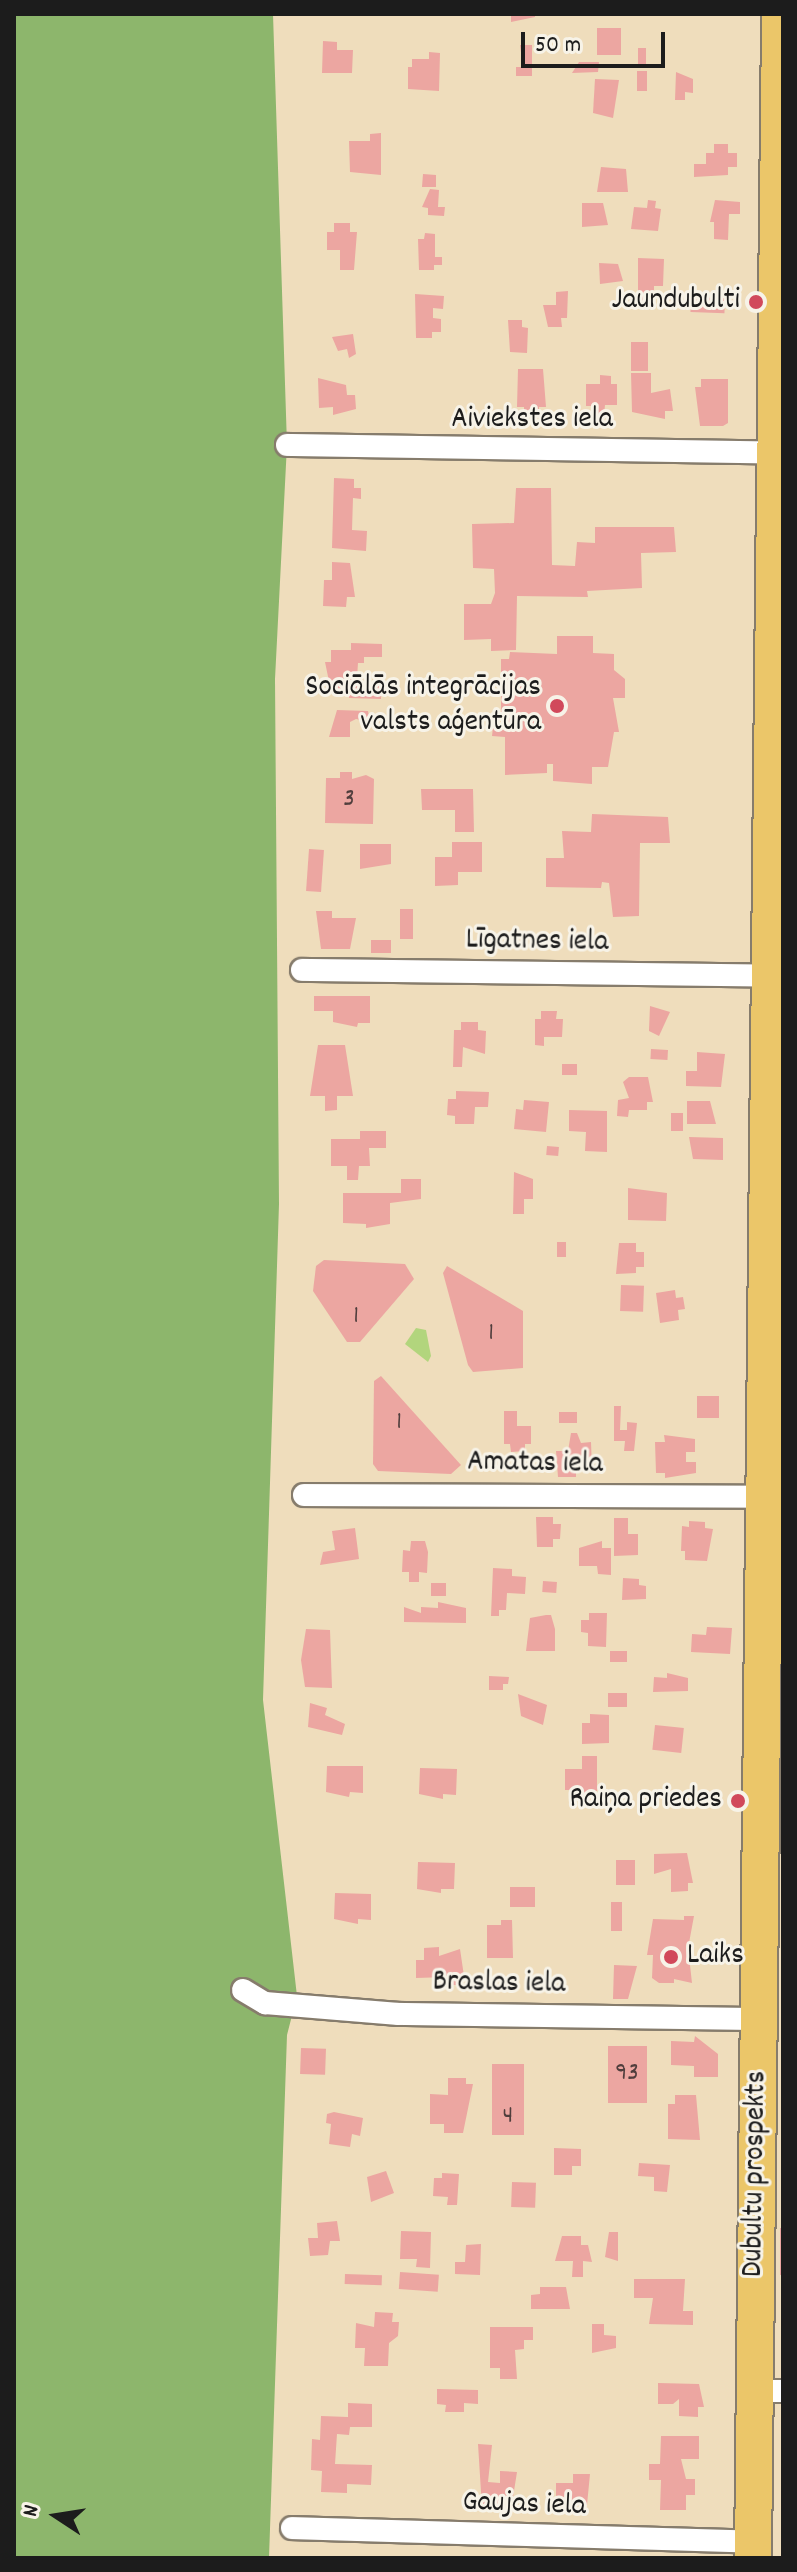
<!DOCTYPE html>
<html>
<head>
<meta charset="utf-8">
<style>
	body { margin:0 }
	#map { position:relative; width:797px; height:2572px; overflow:hidden; background:#efddbc; font-family:Dekko,sans-serif }
	div>[style] { position:absolute }
	.green>* { inset:0; background:#b2d57d }
	.forest>* { inset:0; background:#8db66c }
	.building>* { inset:0; background:#eca6a1; transform-origin:0 0 }
	.roads { filter:drop-shadow(2px 0 #867c6c) drop-shadow(-2px 0 #867c6c) drop-shadow(0 2px #867c6c) drop-shadow(0 -2px #867c6c) }
	.street>* { height:22px; margin:-11px; padding:0 11px; transform-origin:11px; border-radius:11px; background:#fff }
	.primary>* { height:36px; margin:-18px; padding:0 18px; transform-origin:18px; border-radius:18px; background:#ebc669 }
	.dots>* { width:22px; height:22px; translate:-50% -50%; box-sizing:border-box; border:4px solid #f7f3e8; border-radius:50% }
	span { translate:-50% -50%; white-space:nowrap; text-align:center; line-height:1.15; -webkit-text-stroke:6px #f7f3e8; paint-order:stroke }
	.number-label { font-size:26px; color:#503e3d }
	.number-label span { -webkit-text-stroke-width:0 }
	.poi-label { font-size:30px; color:#1c1c1c }
	.right { translate:-100% -50%; text-align:right }
	.left { translate:0 -50%; text-align:left }
	.street-label { font-size:30px; color:#1c1c1c }
	.frame { position:absolute; inset:0; border:16px solid #1c1c1c; pointer-events:none }
	.north { position:absolute; left:16px; top:2476px; width:80px; height:80px; -webkit-text-stroke:6px #f7f3e8; paint-order:stroke; rotate:282deg; font-size:22px; font-weight:700; line-height:32px; text-align:center; color:#1c1c1c }
	.north::after { content:''; display:block; margin:auto; width:28px; height:36px; background:#1c1c1c; clip-path:polygon(50% 0,100% 100%,50% 72%,0 100%) }
	.scale { position:absolute; left:521px; top:32px; width:144px; height:36px; box-sizing:border-box; border:4px solid #1c1c1c; border-top:0; padding-left:10px; font-size:24px; line-height:28px; white-space:nowrap; color:#1c1c1c; -webkit-text-stroke:6px #f7f3e8; paint-order:stroke }
</style>
</head>
<body>
<div id="map">
	<div class="green">
		<div style="clip-path:polygon(416px 1328px,426px 1330px,431px 1356px,428px 1362px,405px 1344px)"></div>
	</div>
	<div class="forest">
		<div style="clip-path:polygon(14px 14px,273px 14px,287px 445px,275px 679px,279px 1204px,263px 1700px,297px 1996px,287px 2035px,269px 2558px,14px 2558px)"></div>
	</div>
	<div class="building">
		<div style="clip-path:polygon(511px 14px,535px 14px,535px 17px,511px 22px)"></div>
		<div style="left:597px;top:28px;width:24px;height:27px"></div>
		<div style="clip-path:polygon(323px 41px,337px 42px,337px 50px,353px 50px,352px 73px,322px 73px)"></div>
		<div style="clip-path:polygon(520px 45px,532px 45px,532px 76px,516px 76px,516px 67px,523px 67px)"></div>
		<div style="left:638px;top:48px;width:8px;height:17px"></div>
		<div style="clip-path:polygon(429px 52px,440px 53px,439px 91px,408px 89px,408px 67px,412px 67px,412px 59px,429px 59px)"></div>
		<div style="clip-path:polygon(579px 62px,599px 62px,598px 72px,572px 73px)"></div>
		<div style="left:637px;top:71px;width:10px;height:20px"></div>
		<div style="clip-path:polygon(676px 72px,693px 79px,693px 93px,685px 92px,685px 100px,675px 100px)"></div>
		<div style="clip-path:polygon(595px 79px,619px 80px,613px 118px,593px 113px)"></div>
		<div style="clip-path:polygon(381px 133px,381px 175px,350px 172px,349px 141px,370px 141px,370px 134px)"></div>
		<div style="clip-path:polygon(714px 144px,728px 144px,728px 153px,737px 153px,737px 167px,728px 167px,728px 175px,694px 177px,694px 164px,706px 164px,706px 153px,714px 153px)"></div>
		<div style="clip-path:polygon(601px 167px,626px 169px,628px 192px,597px 192px)"></div>
		<div style="clip-path:polygon(423px 174px,436px 175px,436px 187px,422px 187px)"></div>
		<div style="clip-path:polygon(430px 189px,439px 190px,438px 207px,445px 207px,444px 216px,428px 215px,428px 208px,422px 207px)"></div>
		<div style="clip-path:polygon(648px 200px,656px 201px,655px 208px,661px 209px,658px 231px,631px 229px,634px 207px,647px 208px)"></div>
		<div style="clip-path:polygon(715px 200px,740px 202px,740px 214px,729px 214px,728px 240px,714px 239px,714px 222px,710px 222px)"></div>
		<div style="clip-path:polygon(582px 203px,603px 203px,608px 225px,582px 227px)"></div>
		<div style="clip-path:polygon(334px 223px,350px 223px,350px 232px,357px 232px,354px 270px,340px 270px,340px 250px,327px 250px,327px 232px,334px 232px)"></div>
		<div style="clip-path:polygon(425px 233px,435px 234px,435px 257px,442px 257px,442px 265px,434px 265px,434px 270px,419px 270px,418px 239px,424px 239px)"></div>
		<div style="clip-path:polygon(638px 258px,664px 259px,663px 286px,654px 286px,654px 296px,648px 296px,648px 301px,638px 301px)"></div>
		<div style="clip-path:polygon(599px 263px,618px 264px,623px 281px,600px 284px)"></div>
		<div style="clip-path:polygon(568px 291px,567px 318px,561px 318px,562px 327px,548px 327px,543px 305px,556px 305px,556px 292px)"></div>
		<div style="clip-path:polygon(415px 294px,444px 296px,443px 309px,433px 308px,433px 318px,441px 319px,441px 332px,432px 332px,432px 338px,416px 338px)"></div>
		<div style="left:691px;top:297px;width:34px;height:15px;rotate:2deg"></div>
		<div style="clip-path:polygon(508px 320px,522px 320px,522px 327px,528px 328px,527px 353px,510px 352px)"></div>
		<div style="clip-path:polygon(353px 334px,356px 354px,349px 358px,347px 349px,338px 351px,332px 337px)"></div>
		<div style="left:631px;top:342px;width:17px;height:29px"></div>
		<div style="clip-path:polygon(518px 369px,543px 369px,546px 407px,539px 407px,539px 416px,524px 416px,524px 407px,517px 407px)"></div>
		<div style="clip-path:polygon(631px 373px,651px 373px,651px 393px,670px 389px,673px 411px,665px 411px,665px 419px,632px 412px)"></div>
		<div style="clip-path:polygon(600px 375px,611px 376px,611px 384px,617px 384px,617px 405px,605px 405px,604px 415px,592px 415px,591px 406px,586px 406px,586px 384px,600px 384px)"></div>
		<div style="clip-path:polygon(318px 378px,346px 385px,347px 395px,355px 395px,356px 409px,333px 415px,333px 407px,319px 408px)"></div>
		<div style="clip-path:polygon(701px 379px,728px 379px,728px 423px,723px 426px,700px 426px,695px 387px,701px 387px)"></div>
		<div style="clip-path:polygon(334px 478px,354px 479px,354px 488px,361px 488px,361px 499px,353px 498px,352px 530px,367px 531px,366px 551px,332px 548px)"></div>
		<div style="clip-path:polygon(516px 488px,551px 488px,552px 565px,575px 566px,577px 542px,595px 543px,595px 527px,674px 527px,676px 552px,641px 553px,642px 588px,587px 591px,588px 597px,517px 596px,516px 650px,491px 651px,491px 639px,464px 640px,464px 604px,491px 604px,495px 593px,494px 569px,473px 568px,472px 524px,514px 523px)"></div>
		<div style="clip-path:polygon(332px 562px,350px 563px,355px 597px,347px 597px,346px 607px,323px 606px,324px 580px,332px 580px)"></div>
		<div style="clip-path:polygon(557px 636px,593px 636px,593px 653px,614px 654px,614px 670px,625px 679px,625px 698px,613px 698px,619px 732px,614px 732px,608px 767px,592px 767px,592px 784px,553px 781px,553px 764px,547px 764px,547px 773px,505px 775px,505px 737px,492px 736px,493px 727px,501px 727px,501px 659px,509px 659px,510px 652px,557px 654px)"></div>
		<div style="clip-path:polygon(351px 643px,382px 644px,382px 657px,364px 657px,364px 663px,358px 663px,357px 678px,363px 679px,363px 685px,381px 685px,381px 699px,349px 698px,349px 691px,331px 691px,325px 662px,331px 662px,331px 650px,351px 650px)"></div>
		<div style="clip-path:polygon(337px 710px,368px 711px,370px 722px,356px 719px,350px 722px,350px 737px,329px 737px)"></div>
		<div style="clip-path:polygon(340px 772px,352px 772px,352px 779px,366px 775px,374px 779px,373px 824px,325px 823px,326px 778px,340px 778px)"></div>
		<div style="clip-path:polygon(421px 789px,473px 789px,474px 832px,455px 832px,455px 810px,422px 810px)"></div>
		<div style="clip-path:polygon(592px 814px,668px 817px,670px 843px,640px 843px,639px 916px,613px 917px,609px 883px,602px 882px,601px 888px,546px 887px,546px 858px,564px 858px,562px 831px,591px 832px)"></div>
		<div style="clip-path:polygon(452px 842px,482px 842px,482px 872px,458px 872px,458px 885px,435px 886px,435px 857px,452px 857px)"></div>
		<div style="clip-path:polygon(360px 844px,391px 844px,391px 864px,360px 869px)"></div>
		<div style="left:309px;top:849px;width:15px;height:42px;rotate:4deg"></div>
		<div style="left:400px;top:909px;width:13px;height:30px"></div>
		<div style="clip-path:polygon(316px 911px,332px 911px,332px 918px,356px 918px,350px 949px,321px 949px)"></div>
		<div style="left:371px;top:940px;width:20px;height:13px"></div>
		<div style="clip-path:polygon(314px 996px,370px 996px,370px 1023px,358px 1023px,357px 1027px,333px 1022px,333px 1011px,314px 1011px)"></div>
		<div style="clip-path:polygon(650px 1006px,670px 1012px,659px 1036px,649px 1031px)"></div>
		<div style="clip-path:polygon(541px 1011px,557px 1011px,556px 1019px,563px 1019px,562px 1037px,544px 1037px,544px 1046px,535px 1045px,535px 1019px,541px 1019px)"></div>
		<div style="clip-path:polygon(461px 1022px,478px 1022px,478px 1030px,486px 1031px,485px 1054px,463px 1047px,462px 1067px,453px 1067px,454px 1030px,461px 1030px)"></div>
		<div style="clip-path:polygon(318px 1045px,345px 1045px,353px 1096px,337px 1096px,337px 1110px,325px 1111px,325px 1096px,310px 1096px)"></div>
		<div style="left:651px;top:1049px;width:17px;height:10px;rotate:3deg"></div>
		<div style="clip-path:polygon(697px 1052px,725px 1054px,721px 1087px,686px 1086px,686px 1071px,697px 1071px)"></div>
		<div style="left:562px;top:1064px;width:15px;height:11px"></div>
		<div style="clip-path:polygon(629px 1077px,648px 1077px,653px 1102px,647px 1102px,647px 1110px,629px 1110px,628px 1117px,617px 1116px,618px 1100px,629px 1098px,623px 1082px)"></div>
		<div style="clip-path:polygon(456px 1091px,489px 1092px,488px 1107px,475px 1107px,474px 1124px,455px 1124px,455px 1116px,447px 1115px,448px 1099px,456px 1099px)"></div>
		<div style="clip-path:polygon(524px 1100px,549px 1102px,546px 1132px,514px 1129px,516px 1109px,523px 1110px)"></div>
		<div style="clip-path:polygon(687px 1101px,710px 1101px,716px 1124px,687px 1124px)"></div>
		<div style="clip-path:polygon(569px 1110px,607px 1111px,607px 1152px,585px 1151px,586px 1132px,569px 1131px)"></div>
		<div style="left:671px;top:1113px;width:12px;height:18px"></div>
		<div style="clip-path:polygon(360px 1131px,386px 1131px,386px 1148px,369px 1148px,370px 1166px,359px 1166px,358px 1180px,347px 1180px,347px 1166px,331px 1166px,331px 1139px,360px 1139px)"></div>
		<div style="clip-path:polygon(689px 1137px,723px 1138px,723px 1160px,693px 1159px)"></div>
		<div style="left:547px;top:1146px;width:12px;height:9px;rotate:5deg"></div>
		<div style="clip-path:polygon(514px 1172px,533px 1179px,533px 1199px,524px 1199px,524px 1214px,513px 1214px)"></div>
		<div style="clip-path:polygon(401px 1179px,421px 1179px,421px 1199px,390px 1203px,390px 1224px,366px 1228px,366px 1224px,343px 1223px,343px 1193px,401px 1193px)"></div>
		<div style="clip-path:polygon(628px 1188px,667px 1193px,666px 1221px,628px 1220px)"></div>
		<div style="left:557px;top:1242px;width:9px;height:15px"></div>
		<div style="clip-path:polygon(619px 1243px,636px 1243px,636px 1252px,644px 1252px,644px 1267px,636px 1267px,636px 1273px,616px 1274px)"></div>
		<div style="clip-path:polygon(324px 1260px,405px 1264px,414px 1279px,360px 1342px,347px 1342px,313px 1291px,316px 1266px)"></div>
		<div style="clip-path:polygon(447px 1266px,523px 1311px,523px 1368px,473px 1372px,468px 1365px,443px 1273px)"></div>
		<div style="left:621px;top:1285px;width:23px;height:26px;rotate:2deg"></div>
		<div style="clip-path:polygon(675px 1290px,676px 1298px,683px 1297px,685px 1309px,678px 1310px,679px 1320px,660px 1323px,656px 1293px)"></div>
		<div style="clip-path:polygon(381px 1376px,461px 1465px,451px 1474px,378px 1471px,373px 1464px,374px 1381px)"></div>
		<div style="left:697px;top:1396px;width:22px;height:22px"></div>
		<div style="clip-path:polygon(614px 1406px,621px 1406px,620px 1430px,627px 1430px,627px 1422px,637px 1423px,634px 1451px,624px 1451px,625px 1441px,614px 1441px)"></div>
		<div style="clip-path:polygon(504px 1411px,517px 1411px,517px 1426px,531px 1426px,531px 1444px,525px 1444px,525px 1451px,511px 1452px,510px 1444px,504px 1444px)"></div>
		<div style="left:577px;top:1412px;width:11px;height:18px;rotate:90deg"></div>
		<div style="clip-path:polygon(571px 1433px,577px 1433px,581px 1443px,591px 1442px,592px 1469px,576px 1469px,576px 1477px,558px 1477px,556px 1451px,568px 1451px)"></div>
		<div style="clip-path:polygon(664px 1435px,695px 1439px,695px 1452px,686px 1452px,686px 1462px,696px 1462px,696px 1473px,665px 1478px,665px 1473px,656px 1473px,655px 1442px,665px 1442px)"></div>
		<div style="clip-path:polygon(536px 1517px,553px 1517px,553px 1524px,561px 1524px,560px 1539px,553px 1539px,553px 1547px,537px 1547px)"></div>
		<div style="clip-path:polygon(614px 1518px,628px 1518px,628px 1534px,638px 1534px,638px 1555px,614px 1556px)"></div>
		<div style="clip-path:polygon(689px 1521px,705px 1522px,705px 1528px,713px 1529px,707px 1561px,685px 1560px,685px 1551px,681px 1551px,682px 1526px,689px 1527px)"></div>
		<div style="clip-path:polygon(355px 1528px,359px 1559px,320px 1565px,323px 1552px,335px 1550px,332px 1531px)"></div>
		<div style="clip-path:polygon(411px 1541px,425px 1541px,428px 1552px,427px 1573px,419px 1572px,419px 1582px,409px 1582px,409px 1572px,402px 1572px,403px 1550px,410px 1551px)"></div>
		<div style="clip-path:polygon(602px 1541px,602px 1548px,611px 1548px,611px 1575px,598px 1574px,597px 1566px,579px 1566px,579px 1548px)"></div>
		<div style="clip-path:polygon(493px 1568px,512px 1569px,512px 1576px,526px 1577px,525px 1594px,507px 1593px,506px 1610px,499px 1610px,499px 1616px,491px 1616px)"></div>
		<div style="clip-path:polygon(623px 1578px,639px 1579px,639px 1585px,646px 1586px,646px 1599px,622px 1600px)"></div>
		<div style="left:543px;top:1581px;width:14px;height:11px;rotate:4deg"></div>
		<div style="left:431px;top:1583px;width:15px;height:13px"></div>
		<div style="clip-path:polygon(438px 1602px,466px 1608px,466px 1623px,404px 1622px,404px 1607px,421px 1613px,421px 1607px,438px 1608px)"></div>
		<div style="clip-path:polygon(589px 1613px,607px 1613px,606px 1647px,588px 1646px,588px 1633px,581px 1632px,581px 1620px,589px 1620px)"></div>
		<div style="clip-path:polygon(546px 1615px,551px 1615px,555px 1629px,555px 1651px,526px 1651px,530px 1618px)"></div>
		<div style="clip-path:polygon(707px 1627px,732px 1628px,730px 1654px,691px 1652px,692px 1634px,706px 1635px)"></div>
		<div style="clip-path:polygon(306px 1629px,330px 1630px,332px 1688px,305px 1687px,301px 1660px)"></div>
		<div style="left:610px;top:1651px;width:17px;height:11px"></div>
		<div style="clip-path:polygon(667px 1673px,688px 1678px,688px 1691px,653px 1692px,654px 1677px,667px 1678px)"></div>
		<div style="clip-path:polygon(489px 1676px,509px 1677px,508px 1684px,503px 1684px,503px 1690px,489px 1690px)"></div>
		<div style="left:608px;top:1693px;width:19px;height:14px"></div>
		<div style="clip-path:polygon(518px 1694px,547px 1705px,543px 1725px,521px 1716px)"></div>
		<div style="clip-path:polygon(310px 1703px,327px 1708px,325px 1715px,345px 1724px,342px 1735px,308px 1727px)"></div>
		<div style="clip-path:polygon(590px 1714px,609px 1715px,609px 1743px,582px 1744px,582px 1723px,590px 1723px)"></div>
		<div style="left:655px;top:1725px;width:29px;height:25px;rotate:6deg"></div>
		<div style="clip-path:polygon(582px 1756px,597px 1756px,597px 1791px,587px 1791px,587px 1799px,574px 1798px,574px 1790px,565px 1790px,565px 1769px,582px 1769px)"></div>
		<div style="clip-path:polygon(327px 1766px,363px 1766px,363px 1793px,350px 1792px,349px 1797px,326px 1792px)"></div>
		<div style="clip-path:polygon(420px 1768px,457px 1769px,456px 1795px,443px 1794px,443px 1799px,419px 1794px)"></div>
		<div style="clip-path:polygon(687px 1853px,693px 1883px,688px 1883px,688px 1891px,671px 1892px,671px 1869px,654px 1874px,654px 1854px)"></div>
		<div style="left:616px;top:1860px;width:19px;height:25px"></div>
		<div style="clip-path:polygon(418px 1862px,455px 1863px,454px 1889px,441px 1889px,441px 1893px,417px 1889px)"></div>
		<div style="left:510px;top:1887px;width:25px;height:20px"></div>
		<div style="clip-path:polygon(335px 1893px,371px 1894px,371px 1920px,358px 1919px,358px 1924px,334px 1919px)"></div>
		<div style="left:622px;top:1902px;width:29px;height:11px;rotate:90deg"></div>
		<div style="clip-path:polygon(684px 1916px,694px 1916px,689px 1943px,693px 1943px,693px 1956px,689px 1956px,692px 1983px,674px 1979px,674px 1983px,659px 1983px,652px 1978px,653px 1955px,647px 1955px,653px 1919px,684px 1920px)"></div>
		<div style="clip-path:polygon(501px 1920px,512px 1920px,513px 1958px,487px 1958px,487px 1925px,501px 1925px)"></div>
		<div style="clip-path:polygon(439px 1947px,439px 1956px,460px 1949px,464px 1976px,459px 1976px,459px 1985px,447px 1985px,447px 1977px,416px 1978px,416px 1960px,424px 1960px,424px 1948px)"></div>
		<div style="clip-path:polygon(614px 1965px,637px 1966px,628px 1999px,613px 1999px)"></div>
		<div style="clip-path:polygon(695px 2036px,718px 2054px,718px 2077px,694px 2077px,694px 2066px,671px 2065px,671px 2041px,694px 2042px)"></div>
		<div style="left:608px;top:2046px;width:39px;height:57px"></div>
		<div style="left:301px;top:2048px;width:25px;height:26px;rotate:2deg"></div>
		<div style="left:492px;top:2064px;width:32px;height:71px"></div>
		<div style="clip-path:polygon(448px 2078px,466px 2078px,466px 2084px,473px 2084px,463px 2133px,444px 2133px,444px 2124px,430px 2124px,430px 2094px,448px 2095px)"></div>
		<div style="clip-path:polygon(675px 2095px,696px 2095px,700px 2140px,668px 2139px,668px 2104px,675px 2104px)"></div>
		<div style="clip-path:polygon(334px 2112px,363px 2118px,360px 2136px,352px 2134px,350px 2147px,329px 2144px,331px 2124px,326px 2123px,327px 2114px)"></div>
		<div style="clip-path:polygon(554px 2148px,581px 2149px,581px 2166px,572px 2166px,572px 2175px,554px 2175px)"></div>
		<div style="clip-path:polygon(639px 2163px,670px 2165px,667px 2192px,654px 2191px,654px 2177px,638px 2176px)"></div>
		<div style="clip-path:polygon(386px 2171px,394px 2193px,371px 2202px,367px 2177px)"></div>
		<div style="clip-path:polygon(442px 2173px,459px 2174px,457px 2205px,447px 2205px,448px 2197px,433px 2196px,434px 2178px,442px 2178px)"></div>
		<div style="left:512px;top:2182px;width:24px;height:25px;rotate:2deg"></div>
		<div style="clip-path:polygon(337px 2221px,340px 2241px,330px 2241px,328px 2255px,310px 2256px,308px 2238px,318px 2238px,317px 2223px)"></div>
		<div style="left:780px;top:2228px;width:3px;height:47px"></div>
		<div style="clip-path:polygon(401px 2231px,431px 2232px,430px 2268px,416px 2267px,417px 2259px,400px 2259px)"></div>
		<div style="clip-path:polygon(609px 2232px,618px 2232px,618px 2261px,605px 2257px)"></div>
		<div style="clip-path:polygon(562px 2236px,581px 2236px,581px 2245px,588px 2245px,592px 2262px,583px 2261px,583px 2277px,572px 2277px,573px 2261px,555px 2261px)"></div>
		<div style="clip-path:polygon(466px 2245px,481px 2244px,480px 2275px,455px 2274px,455px 2262px,465px 2262px)"></div>
		<div style="left:400px;top:2272px;width:39px;height:17px;rotate:4deg"></div>
		<div style="left:345px;top:2274px;width:37px;height:10px;rotate:2deg"></div>
		<div style="clip-path:polygon(634px 2279px,685px 2279px,683px 2311px,693px 2311px,693px 2325px,649px 2324px,653px 2298px,634px 2298px)"></div>
		<div style="clip-path:polygon(540px 2287px,566px 2287px,570px 2309px,531px 2309px,531px 2295px,540px 2294px)"></div>
		<div style="clip-path:polygon(375px 2312px,393px 2313px,392px 2322px,399px 2322px,398px 2336px,389px 2343px,388px 2366px,364px 2366px,365px 2348px,355px 2348px,356px 2323px,374px 2327px)"></div>
		<div style="clip-path:polygon(592px 2324px,604px 2324px,604px 2335px,616px 2336px,616px 2348px,592px 2353px)"></div>
		<div style="clip-path:polygon(490px 2327px,533px 2327px,533px 2340px,524px 2340px,524px 2349px,515px 2350px,517px 2379px,500px 2379px,500px 2368px,490px 2368px)"></div>
		<div style="clip-path:polygon(658px 2383px,699px 2384px,704px 2407px,698px 2407px,698px 2417px,679px 2416px,679px 2399px,673px 2404px,658px 2404px)"></div>
		<div style="clip-path:polygon(437px 2389px,478px 2390px,478px 2404px,464px 2403px,464px 2412px,445px 2412px,446px 2405px,437px 2404px)"></div>
		<div style="clip-path:polygon(348px 2403px,372px 2404px,372px 2427px,350px 2427px,349px 2435px,337px 2434px,335px 2464px,372px 2465px,371px 2485px,347px 2484px,347px 2493px,321px 2492px,322px 2471px,311px 2470px,312px 2439px,320px 2440px,321px 2416px,348px 2417px)"></div>
		<div style="clip-path:polygon(661px 2436px,699px 2436px,699px 2459px,681px 2459px,686px 2479px,695px 2479px,695px 2495px,686px 2495px,686px 2510px,660px 2510px,661px 2480px,649px 2480px,649px 2464px,660px 2464px)"></div>
		<div style="clip-path:polygon(478px 2444px,492px 2445px,488px 2482px,500px 2483px,500px 2471px,517px 2472px,511px 2510px,482px 2508px)"></div>
		<div style="clip-path:polygon(573px 2474px,590px 2474px,587px 2505px,556px 2504px,556px 2483px,573px 2483px)"></div>
	</div>
	<div class="roads">
		<div class="street">
			<div style="left:287px;top:445px;width:489px;rotate:0.9deg"></div>
			<div style="left:302px;top:970px;width:468px;rotate:0.7deg"></div>
			<div style="left:304px;top:1495px;width:460px;rotate:0.2deg"></div>
			<div style="left:243px;top:1990px;width:26px;rotate:31deg"></div>
			<div style="left:265px;top:2003px;width:134px;rotate:4.7deg"></div>
			<div style="left:399px;top:2014px;width:360px;rotate:0.8deg"></div>
			<div style="left:755px;top:2391px;width:28px"></div>
			<div style="left:292px;top:2528px;width:461px;rotate:1.7deg"></div>
		</div>
		<div class="primary">
			<div style="left:753px;top:2558px;width:2544px;rotate:-89.39deg"></div>
		</div>
	</div>
	<div class="dots">
		<div style="left:756px;top:302px;background:#d1495b"></div>
		<div style="left:557px;top:706px;background:#d1495b"></div>
		<div style="left:738px;top:1801px;background:#d1495b"></div>
		<div style="left:671px;top:1957px;background:#d1495b"></div>
	</div>
	<div class="number-label">
		<span style="left:349px;top:800px">3</span>
		<span style="left:356px;top:1317px">1</span>
		<span style="left:491px;top:1334px">1</span>
		<span style="left:399px;top:1423px">1</span>
		<span style="left:627px;top:2074px">93</span>
		<span style="left:508px;top:2117px">4</span>
	</div>
	<div class="poi-label">
		<span class="right" style="left:740px;top:302px">Jaundubulti</span>
		<span class="right" style="left:541px;top:706px">Sociālās integrācijas<br>valsts aģentūra</span>
		<span class="right" style="left:722px;top:1801px">Raiņa priedes</span>
		<span class="left" style="left:687px;top:1957px">Laiks</span>
	</div>
	<div class="street-label">
		<span style="left:532px;top:421px">Aiviekstes iela</span>
		<span style="left:537px;top:943px;rotate:1deg">Līgatnes iela</span>
		<span style="left:535px;top:1465px;rotate:1deg">Amatas iela</span>
		<span style="left:499px;top:1985px;rotate:1deg">Braslas iela</span>
		<span style="left:757px;top:2174px;rotate:-89deg">Dubultu prospekts</span>
		<span style="left:524px;top:2506px;rotate:2deg">Gaujas iela</span>
	</div>
	<div class="frame"></div>
	<div class="north">N</div>
	<div class="scale">50 m</div>
</div>
</body>
</html>
